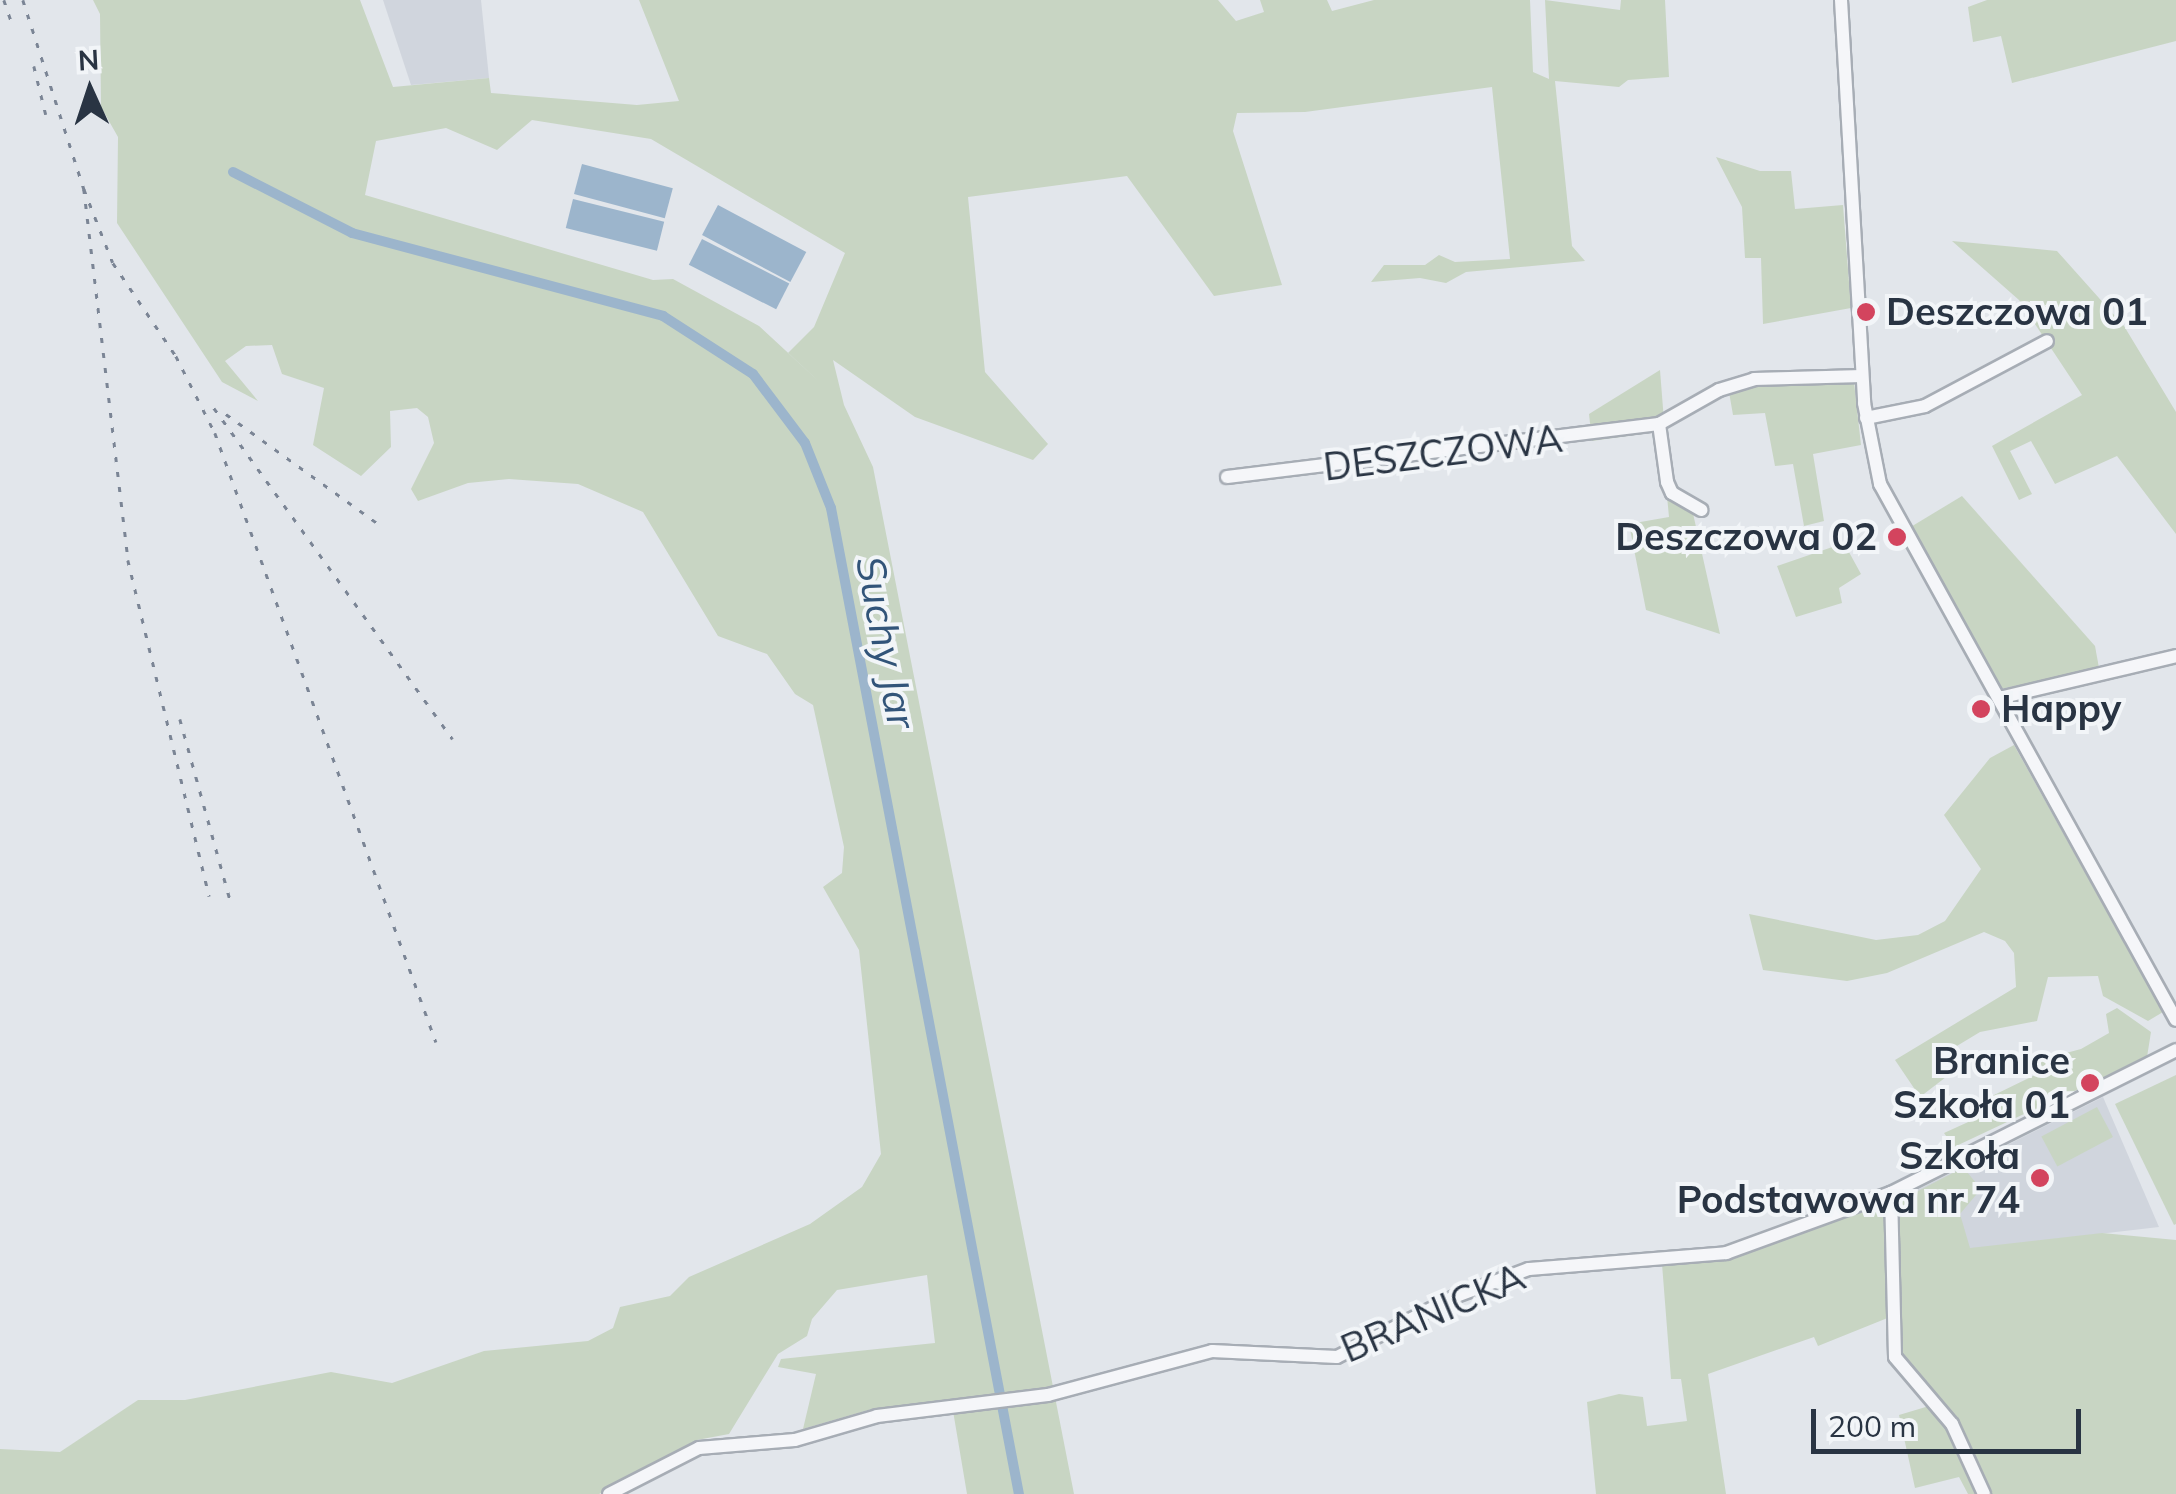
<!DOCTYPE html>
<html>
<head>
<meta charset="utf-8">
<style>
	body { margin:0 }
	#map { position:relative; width:2176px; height:1494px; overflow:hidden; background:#e2e6eb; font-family:Mulish,sans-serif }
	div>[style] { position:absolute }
	.built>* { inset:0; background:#d0d5dd }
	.green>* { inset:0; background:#c8d5c3; transform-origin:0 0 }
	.water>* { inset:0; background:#9cb5cc; transform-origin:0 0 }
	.canal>* { height:10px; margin:-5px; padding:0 5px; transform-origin:5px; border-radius:5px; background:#9cb5cc }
	.roads { filter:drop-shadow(2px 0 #a7adb5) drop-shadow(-2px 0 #a7adb5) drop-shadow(0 2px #a7adb5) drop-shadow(0 -2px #a7adb5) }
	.minor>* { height:12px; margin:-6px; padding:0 6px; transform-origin:6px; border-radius:6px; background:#f5f6f9 }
	.rail>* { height:2.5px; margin-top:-1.25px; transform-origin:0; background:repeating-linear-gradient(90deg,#7b8595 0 5px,transparent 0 15px) }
	.dots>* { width:28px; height:28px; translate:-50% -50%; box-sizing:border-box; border:5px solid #f2f5f8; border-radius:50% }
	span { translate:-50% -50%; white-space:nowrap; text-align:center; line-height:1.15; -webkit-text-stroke:8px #f2f5f8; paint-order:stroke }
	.poi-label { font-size:38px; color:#293443; font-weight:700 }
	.left { translate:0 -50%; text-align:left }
	.right { translate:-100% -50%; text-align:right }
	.street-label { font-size:38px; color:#293443 }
	.water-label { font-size:40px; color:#325479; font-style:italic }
	.north { position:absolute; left:40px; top:40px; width:100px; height:100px; -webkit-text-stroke:8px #f2f5f8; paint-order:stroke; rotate:357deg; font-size:28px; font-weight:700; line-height:40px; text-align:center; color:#293443 }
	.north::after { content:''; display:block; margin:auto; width:35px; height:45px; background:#293443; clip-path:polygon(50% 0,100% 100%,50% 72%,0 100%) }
	.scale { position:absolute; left:1811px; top:1409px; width:270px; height:45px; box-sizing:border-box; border:5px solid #293443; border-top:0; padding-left:12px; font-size:30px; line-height:35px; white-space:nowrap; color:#293443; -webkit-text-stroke:8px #f2f5f8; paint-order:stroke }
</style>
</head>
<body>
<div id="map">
	<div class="built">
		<div style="clip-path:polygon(383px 0,481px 0,489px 78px,411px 85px)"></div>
		<div style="clip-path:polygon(2103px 1097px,2159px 1227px,1942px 1252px,1911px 1193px)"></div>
	</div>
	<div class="green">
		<div style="clip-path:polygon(evenodd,93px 0,360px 0,393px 87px,489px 78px,491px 93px,637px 105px,679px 101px,639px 0,1218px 0,1236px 21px,1264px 12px,1260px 0,1327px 0,1332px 11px,1374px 0,1530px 0,1533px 72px,1549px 79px,1545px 0,1620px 10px,1621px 0,1665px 0,1669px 77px,1628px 80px,1619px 87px,1555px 81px,1572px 246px,1585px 261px,1466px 272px,1446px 283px,1420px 278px,1371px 282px,1384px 265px,1425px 265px,1439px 255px,1455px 262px,1510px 259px,1492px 87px,1305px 112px,1237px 113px,1233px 131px,1282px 285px,1214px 296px,1127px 176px,968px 197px,985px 372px,1048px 444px,1033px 460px,915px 417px,833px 360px,844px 405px,873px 467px,1074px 1494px,967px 1494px,951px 1399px,872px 1409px,803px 1429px,816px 1374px,778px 1367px,781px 1359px,935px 1343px,927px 1275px,837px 1290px,812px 1319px,807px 1336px,778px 1354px,729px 1434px,697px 1440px,599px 1494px,0 1494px,0 1449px,60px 1452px,138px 1400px,185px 1400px,331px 1372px,392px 1383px,484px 1351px,588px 1341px,613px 1328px,620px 1307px,670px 1296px,689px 1277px,810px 1224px,862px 1187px,881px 1154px,859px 950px,823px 887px,842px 873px,844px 847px,813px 705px,795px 694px,767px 654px,718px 636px,643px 512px,578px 484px,509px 479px,468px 483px,418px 501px,411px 489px,434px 443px,428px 417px,417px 408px,390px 411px,391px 447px,361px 476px,313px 445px,324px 388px,282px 374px,272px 345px,246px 346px,225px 361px,258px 401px,222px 382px,117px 223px,118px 137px,101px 107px,100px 14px,93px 0,532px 120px,651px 139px,845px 253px,814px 327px,788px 353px,825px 387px,759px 326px,673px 279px,653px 280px,365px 195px,376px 141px,446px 128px,497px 150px,532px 120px)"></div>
		<div style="clip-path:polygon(1987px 0,2176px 0,2176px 41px,2012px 83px,2001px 36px,1973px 42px,1968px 7px)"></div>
		<div style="clip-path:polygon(1716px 157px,1760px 171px,1791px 171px,1795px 209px,1843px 205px,1851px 308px,1763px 324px,1761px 258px,1745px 258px,1742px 207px)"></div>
		<div style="clip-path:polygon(1952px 241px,2057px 251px,2124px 326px,2176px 412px,2176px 534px,2117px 456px,2055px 484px,2031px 441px,2010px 451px,2032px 494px,2019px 500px,1992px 446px,2082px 395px,2019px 300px)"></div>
		<div style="clip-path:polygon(1660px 370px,1664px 421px,1657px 432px,1592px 441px,1589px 414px)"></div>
		<div style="clip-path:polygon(1757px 382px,1854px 382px,1861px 445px,1813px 454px,1824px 521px,1804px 526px,1793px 464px,1775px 466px,1765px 413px,1733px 415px,1729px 392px)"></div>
		<div style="clip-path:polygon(1667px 496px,1692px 509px,1720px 634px,1646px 610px,1629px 524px,1669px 517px)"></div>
		<div style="clip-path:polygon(1962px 496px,2095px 646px,2099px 668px,2001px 689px,1909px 528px)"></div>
		<div style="clip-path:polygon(1844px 543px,1861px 574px,1839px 588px,1842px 603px,1796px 617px,1777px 566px)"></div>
		<div style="clip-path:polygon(2014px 745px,2163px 1012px,2148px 1021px,2103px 996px,2098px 976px,2048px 977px,2037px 1021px,1980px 1032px,1937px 1058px,1946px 1077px,1920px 1097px,1895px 1060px,2016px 987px,2014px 953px,2005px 941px,1984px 932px,1887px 973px,1847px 981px,1763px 970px,1749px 914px,1876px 940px,1918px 935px,1945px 921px,1981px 869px,1944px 815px,1990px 758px)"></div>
		<div style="clip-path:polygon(2117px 1008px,2151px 1032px,2147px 1057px,2030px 1112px,2027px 1119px,2024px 1114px,1954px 1147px,1944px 1133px,1999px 1108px,1992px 1096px,2043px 1071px,2040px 1060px,2081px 1049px,2109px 1033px,2106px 1014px)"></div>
		<div style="clip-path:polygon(2176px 1075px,2176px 1224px,2174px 1225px,2115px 1104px)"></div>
		<div style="left:2097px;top:1107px;width:34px;height:63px;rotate:62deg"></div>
		<div style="clip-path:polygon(1970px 1164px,1967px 1172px,1981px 1189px,1960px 1214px,1970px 1248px,2102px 1233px,2176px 1240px,2176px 1494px,1989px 1494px,1963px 1437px,1905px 1371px,1899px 1350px,1897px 1202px)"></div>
		<div style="clip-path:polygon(1887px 1203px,1890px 1317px,1818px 1346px,1814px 1337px,1708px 1374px,1726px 1494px,1596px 1494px,1587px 1402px,1619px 1394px,1643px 1397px,1647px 1426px,1687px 1421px,1681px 1379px,1671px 1379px,1662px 1264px,1723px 1259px)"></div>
		<div style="clip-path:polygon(1929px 1406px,1948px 1425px,1981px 1494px,1968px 1494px,1959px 1477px,1915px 1488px,1899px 1415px)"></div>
	</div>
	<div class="water">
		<div style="left:582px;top:164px;width:94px;height:31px;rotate:15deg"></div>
		<div style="left:573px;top:199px;width:94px;height:30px;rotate:14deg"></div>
		<div style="left:718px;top:205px;width:100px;height:34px;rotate:28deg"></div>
		<div style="left:702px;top:239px;width:98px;height:29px;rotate:27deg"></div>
	</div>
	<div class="canal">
		<div style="left:233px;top:172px;width:134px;rotate:27.1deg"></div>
		<div style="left:352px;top:233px;width:322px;rotate:14.9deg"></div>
		<div style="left:663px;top:316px;width:107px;rotate:32.8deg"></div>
		<div style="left:753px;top:374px;width:86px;rotate:53deg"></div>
		<div style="left:805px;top:443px;width:70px;rotate:68.2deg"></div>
		<div style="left:831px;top:508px;width:1004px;rotate:79.21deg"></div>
	</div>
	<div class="roads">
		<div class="minor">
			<div style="left:1841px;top:0;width:404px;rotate:86.7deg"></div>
			<div style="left:1864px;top:403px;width:83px;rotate:78.8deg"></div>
			<div style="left:1880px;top:484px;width:612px;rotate:61.09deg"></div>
			<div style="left:1866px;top:418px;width:60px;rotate:-11.5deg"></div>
			<div style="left:1925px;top:406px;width:138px;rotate:-28deg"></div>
			<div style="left:1659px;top:424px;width:59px;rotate:82.1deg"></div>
			<div style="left:1667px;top:482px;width:12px;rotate:66deg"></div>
			<div style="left:1672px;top:493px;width:34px;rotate:30deg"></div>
			<div style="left:1227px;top:477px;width:435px;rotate:-7deg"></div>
			<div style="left:1659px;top:424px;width:69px;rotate:-29.5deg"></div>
			<div style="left:1719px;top:390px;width:37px;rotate:-17deg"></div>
			<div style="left:1754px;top:379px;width:108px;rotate:-1.6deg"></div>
			<div style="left:1999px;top:698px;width:182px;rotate:-13.3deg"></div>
			<div style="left:1891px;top:1193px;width:164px;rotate:88.6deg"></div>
			<div style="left:1895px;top:1357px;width:88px;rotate:49.6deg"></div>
			<div style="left:1952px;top:1424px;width:77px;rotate:65.4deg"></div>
			<div style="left:609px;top:1494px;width:101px;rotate:-27.1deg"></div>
			<div style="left:699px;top:1448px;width:96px;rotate:-4.8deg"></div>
			<div style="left:795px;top:1440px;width:85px;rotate:-16.3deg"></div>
			<div style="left:877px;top:1416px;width:172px;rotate:-7deg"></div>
			<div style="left:1048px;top:1395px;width:170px;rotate:-15deg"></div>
			<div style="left:1212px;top:1351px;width:125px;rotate:2.7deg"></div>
			<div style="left:1337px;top:1357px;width:131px;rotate:-27.1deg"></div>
			<div style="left:1454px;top:1297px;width:80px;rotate:-20.5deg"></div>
			<div style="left:1529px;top:1269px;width:198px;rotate:-4.6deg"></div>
			<div style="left:1726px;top:1253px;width:176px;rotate:-20deg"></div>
			<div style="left:1891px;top:1193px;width:319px;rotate:-26.6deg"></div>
		</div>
	</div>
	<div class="rail">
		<div style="left:4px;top:0;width:24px;rotate:71deg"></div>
		<div style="left:23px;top:0;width:199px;rotate:72.1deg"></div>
		<div style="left:84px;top:189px;width:374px;rotate:83.2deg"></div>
		<div style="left:128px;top:560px;width:346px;rotate:76.4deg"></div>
		<div style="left:34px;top:66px;width:50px;rotate:76.2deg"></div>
		<div style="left:84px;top:189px;width:79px;rotate:68.6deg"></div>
		<div style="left:113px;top:263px;width:112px;rotate:55.9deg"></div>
		<div style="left:176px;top:356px;width:86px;rotate:63.1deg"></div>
		<div style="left:215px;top:433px;width:648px;rotate:70.05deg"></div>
		<div style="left:214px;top:408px;width:408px;rotate:54.2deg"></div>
		<div style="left:226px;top:414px;width:190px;rotate:35.8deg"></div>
		<div style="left:180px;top:719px;width:194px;rotate:74.5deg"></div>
	</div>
	<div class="dots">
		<div style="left:1866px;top:312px;background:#d3445e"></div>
		<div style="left:1897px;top:537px;background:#d3445e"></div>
		<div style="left:1981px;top:709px;background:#d3445e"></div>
		<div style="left:2090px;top:1083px;background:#d3445e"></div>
		<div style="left:2040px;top:1178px;background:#d3445e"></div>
	</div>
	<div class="poi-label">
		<span class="left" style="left:1886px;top:312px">Deszczowa 01</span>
		<span class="right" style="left:1877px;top:537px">Deszczowa 02</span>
		<span class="left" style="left:2001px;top:709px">Happy</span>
		<span class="right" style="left:2070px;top:1083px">Branice<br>Szkoła 01</span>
		<span class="right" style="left:2020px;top:1178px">Szkoła<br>Podstawowa nr 74</span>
	</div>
	<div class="street-label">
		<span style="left:1443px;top:453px;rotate:-7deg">DESZCZOWA</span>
		<span style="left:1433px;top:1313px;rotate:-23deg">BRANICKA</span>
	</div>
	<div class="water-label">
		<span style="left:887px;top:642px;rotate:79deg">Suchy Jar</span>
	</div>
	<div class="north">N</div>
	<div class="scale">200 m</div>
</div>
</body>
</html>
